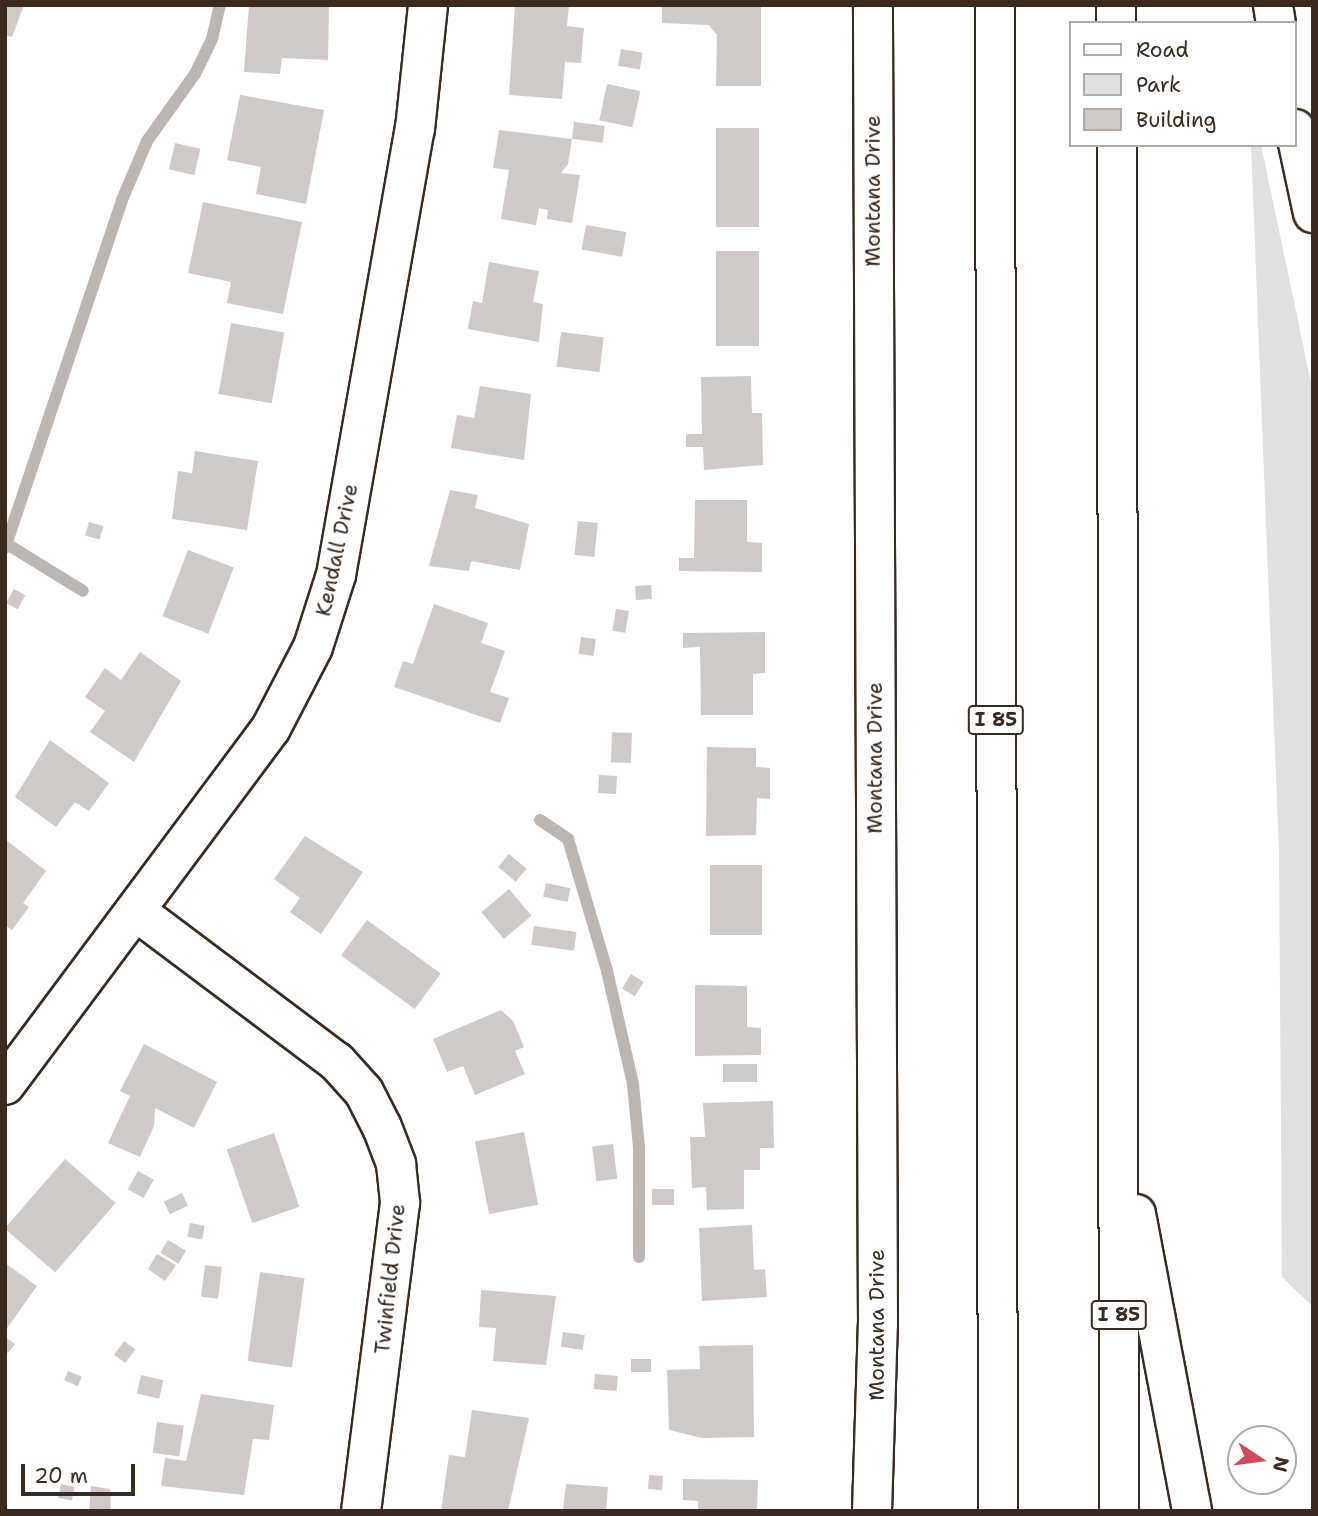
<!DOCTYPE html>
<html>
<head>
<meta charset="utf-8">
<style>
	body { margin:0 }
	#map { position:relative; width:1318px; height:1516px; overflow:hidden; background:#fff; font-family:"Shantell Sans",sans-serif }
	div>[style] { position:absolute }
	.green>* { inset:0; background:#e2e0de }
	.stream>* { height:12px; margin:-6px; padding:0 6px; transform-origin:6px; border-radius:6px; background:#bcb6b3 }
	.building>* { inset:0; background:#cfcac7; transform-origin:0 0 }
	.roads { filter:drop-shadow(2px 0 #3b2a1e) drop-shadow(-2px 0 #3b2a1e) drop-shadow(0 2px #3b2a1e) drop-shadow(0 -2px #3b2a1e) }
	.minor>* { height:38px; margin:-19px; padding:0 19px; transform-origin:19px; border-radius:19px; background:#fff }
	.tertiary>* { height:38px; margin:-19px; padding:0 19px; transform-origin:19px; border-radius:19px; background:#fff }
	.motorway>* { height:38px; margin:-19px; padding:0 19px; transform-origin:19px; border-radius:19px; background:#fff }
	span { translate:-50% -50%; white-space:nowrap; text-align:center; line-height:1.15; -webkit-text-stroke:7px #fff; paint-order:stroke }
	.shield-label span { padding:2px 5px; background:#fff; border:2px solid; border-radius:5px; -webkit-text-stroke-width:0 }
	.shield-label { font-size:19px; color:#3b2a1e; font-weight:700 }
	.street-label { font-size:21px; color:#3b2a1e }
	.frame { position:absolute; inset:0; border:7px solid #3b2a1e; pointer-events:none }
	.legend { position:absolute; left:1069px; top:21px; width:228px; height:126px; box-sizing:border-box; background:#fff; border:2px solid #b1aaa5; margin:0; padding:9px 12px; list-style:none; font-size:21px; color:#3b2a1e }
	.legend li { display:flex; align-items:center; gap:14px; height:35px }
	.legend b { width:35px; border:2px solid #b1aaa5 }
	.north { position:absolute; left:1227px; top:1425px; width:70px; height:70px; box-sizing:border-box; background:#fff; border:2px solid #b1aaa5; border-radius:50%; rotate:103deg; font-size:19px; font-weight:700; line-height:28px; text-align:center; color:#3b2a1e }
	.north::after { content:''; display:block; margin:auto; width:24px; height:32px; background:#d1495b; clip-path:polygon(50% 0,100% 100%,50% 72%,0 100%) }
	.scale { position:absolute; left:21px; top:1464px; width:114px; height:32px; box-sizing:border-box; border:4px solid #3b2a1e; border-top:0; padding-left:9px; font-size:21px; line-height:24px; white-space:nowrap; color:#3b2a1e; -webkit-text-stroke:5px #fff; paint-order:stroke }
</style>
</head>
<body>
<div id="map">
	<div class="green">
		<div style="clip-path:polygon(1251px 145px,1261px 145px,1313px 392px,1313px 1307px,1282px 1277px,1279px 852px)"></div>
	</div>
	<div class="stream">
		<div style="left:7px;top:544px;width:89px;rotate:31.7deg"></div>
		<div style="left:5px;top:548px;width:367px;rotate:-71.4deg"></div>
		<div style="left:122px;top:200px;width:64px;rotate:-67deg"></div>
		<div style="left:147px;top:141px;width:82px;rotate:-54.4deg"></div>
		<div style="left:195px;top:74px;width:39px;rotate:-64deg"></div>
		<div style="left:212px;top:39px;width:35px;rotate:-77deg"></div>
		<div style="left:540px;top:820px;width:34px;rotate:34deg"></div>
		<div style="left:568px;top:839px;width:138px;rotate:73.5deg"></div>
		<div style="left:607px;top:971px;width:116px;rotate:77deg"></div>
		<div style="left:633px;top:1084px;width:64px;rotate:84.6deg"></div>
		<div style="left:639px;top:1148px;width:109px;rotate:90deg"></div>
	</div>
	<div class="building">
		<div style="clip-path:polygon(5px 5px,24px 5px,12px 37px,5px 35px)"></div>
		<div style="clip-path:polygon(249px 5px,329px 5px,328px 60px,282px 58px,280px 74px,244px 72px)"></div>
		<div style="clip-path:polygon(515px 5px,569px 5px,567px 26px,584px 28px,581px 63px,565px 62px,562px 99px,509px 95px)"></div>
		<div style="clip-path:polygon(761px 5px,761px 86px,716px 86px,717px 35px,709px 25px,662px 23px,662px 6px)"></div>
		<div style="left:621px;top:49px;width:22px;height:17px;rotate:10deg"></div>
		<div style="left:607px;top:84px;width:34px;height:37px;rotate:12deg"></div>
		<div style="clip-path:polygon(240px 95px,324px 110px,306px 204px,256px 194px,261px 167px,227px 160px)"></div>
		<div style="left:574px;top:122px;width:31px;height:17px;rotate:7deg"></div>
		<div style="left:716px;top:128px;width:43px;height:99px"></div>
		<div style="clip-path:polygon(499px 130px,572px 139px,568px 164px,561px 173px,580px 175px,572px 223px,547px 219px,548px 210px,539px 208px,536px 225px,501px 219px,509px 170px,493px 168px)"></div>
		<div style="left:175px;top:143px;width:26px;height:27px;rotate:13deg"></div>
		<div style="clip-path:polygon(203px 202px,302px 222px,283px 314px,227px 303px,231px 282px,188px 273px)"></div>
		<div style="left:586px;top:225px;width:41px;height:25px;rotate:10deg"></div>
		<div style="left:716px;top:251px;width:43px;height:95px"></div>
		<div style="clip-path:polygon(489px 262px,539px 271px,533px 302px,543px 304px,539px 342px,468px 329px,473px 301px,482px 303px)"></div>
		<div style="left:231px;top:323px;width:54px;height:72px;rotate:10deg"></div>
		<div style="left:561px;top:332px;width:43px;height:35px;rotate:7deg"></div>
		<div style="clip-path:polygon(751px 376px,752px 413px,762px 413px,763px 465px,704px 470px,703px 447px,686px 447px,686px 434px,702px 434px,701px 377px)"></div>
		<div style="clip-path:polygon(480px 386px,531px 394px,524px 460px,451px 448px,457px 415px,474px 418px)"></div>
		<div style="clip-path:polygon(195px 451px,258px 461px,247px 530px,172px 519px,178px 471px,192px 473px)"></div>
		<div style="clip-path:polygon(450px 490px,478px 495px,475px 508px,529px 524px,520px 570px,471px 561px,469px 571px,429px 566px)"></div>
		<div style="clip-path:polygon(695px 500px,747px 500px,747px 542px,762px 543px,762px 572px,679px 571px,679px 558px,694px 558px)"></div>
		<div style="left:578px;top:521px;width:20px;height:34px;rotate:6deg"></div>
		<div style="left:89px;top:522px;width:15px;height:14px;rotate:16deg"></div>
		<div style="left:188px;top:550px;width:49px;height:71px;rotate:21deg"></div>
		<div style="left:651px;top:585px;width:14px;height:16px;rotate:86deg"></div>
		<div style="left:14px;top:589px;width:13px;height:16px;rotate:29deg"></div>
		<div style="clip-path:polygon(434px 604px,488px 623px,481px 643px,505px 651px,490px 692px,509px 698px,500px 723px,394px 687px,403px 661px,413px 664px)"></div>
		<div style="left:616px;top:609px;width:13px;height:22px;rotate:9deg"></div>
		<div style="clip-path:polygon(765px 632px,765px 673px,753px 674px,753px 715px,701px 715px,700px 647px,683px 648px,683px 633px)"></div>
		<div style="left:581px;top:637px;width:15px;height:17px;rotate:8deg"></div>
		<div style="clip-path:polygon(140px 652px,181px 681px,134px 762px,90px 732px,105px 711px,85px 697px,105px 668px,121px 680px)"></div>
		<div style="left:632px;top:733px;width:30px;height:20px;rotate:92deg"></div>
		<div style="clip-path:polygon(50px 740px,109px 783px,89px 811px,75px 802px,56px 827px,15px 797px)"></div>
		<div style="clip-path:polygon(707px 747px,756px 748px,756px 767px,770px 768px,770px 799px,757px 798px,756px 835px,706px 836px)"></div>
		<div style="left:599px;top:775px;width:18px;height:18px;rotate:3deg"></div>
		<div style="clip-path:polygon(305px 836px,363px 872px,321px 934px,290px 912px,300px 898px,274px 879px)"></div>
		<div style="clip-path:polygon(5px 839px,46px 871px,23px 903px,29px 907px,12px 930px,5px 925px)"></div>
		<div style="left:509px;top:854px;width:23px;height:17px;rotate:40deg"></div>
		<div style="left:710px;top:865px;width:52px;height:70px"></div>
		<div style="left:546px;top:883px;width:25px;height:14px;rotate:12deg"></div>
		<div style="left:509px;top:889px;width:35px;height:36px;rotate:50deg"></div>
		<div style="left:367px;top:920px;width:91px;height:44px;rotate:36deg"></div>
		<div style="left:534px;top:926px;width:43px;height:19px;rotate:8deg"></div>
		<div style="left:631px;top:974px;width:15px;height:17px;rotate:32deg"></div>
		<div style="clip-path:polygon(695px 985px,747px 986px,747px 1027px,761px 1028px,761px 1055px,695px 1056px)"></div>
		<div style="clip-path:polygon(501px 1010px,513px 1021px,524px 1047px,515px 1051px,525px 1074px,475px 1095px,463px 1066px,447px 1072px,433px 1039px)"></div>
		<div style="clip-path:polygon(144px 1044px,217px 1082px,194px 1128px,155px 1108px,154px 1126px,140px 1157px,108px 1143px,130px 1096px,120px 1091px)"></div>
		<div style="left:757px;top:1064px;width:18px;height:34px;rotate:90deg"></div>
		<div style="clip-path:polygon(773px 1101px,774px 1148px,760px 1148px,760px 1170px,744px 1170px,744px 1209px,707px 1210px,706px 1187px,692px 1188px,690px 1137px,705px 1137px,703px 1103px)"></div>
		<div style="left:524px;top:1132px;width:74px;height:50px;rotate:79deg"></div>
		<div style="left:274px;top:1133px;width:78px;height:50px;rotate:71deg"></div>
		<div style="left:613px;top:1144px;width:35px;height:21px;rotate:83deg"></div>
		<div style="left:65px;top:1159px;width:67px;height:92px;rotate:41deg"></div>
		<div style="left:138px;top:1171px;width:18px;height:21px;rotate:29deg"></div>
		<div style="left:652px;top:1189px;width:22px;height:16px"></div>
		<div style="left:182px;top:1193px;width:14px;height:20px;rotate:65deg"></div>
		<div style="left:190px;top:1223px;width:15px;height:14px;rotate:11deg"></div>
		<div style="clip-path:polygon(752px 1225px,754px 1270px,765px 1269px,767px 1297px,702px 1301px,699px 1228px)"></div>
		<div style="left:168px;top:1240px;width:21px;height:15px;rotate:31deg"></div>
		<div style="clip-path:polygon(157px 1254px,176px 1265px,165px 1281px,148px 1269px)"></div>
		<div style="clip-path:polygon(5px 1263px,37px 1286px,5px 1331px)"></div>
		<div style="left:205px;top:1265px;width:17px;height:32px;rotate:7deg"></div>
		<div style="left:260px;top:1272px;width:45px;height:90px;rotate:8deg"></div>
		<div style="clip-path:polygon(481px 1290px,556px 1296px,546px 1365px,493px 1361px,496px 1328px,479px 1327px)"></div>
		<div style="left:563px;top:1332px;width:22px;height:15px;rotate:8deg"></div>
		<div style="clip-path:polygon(5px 1337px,15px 1344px,8px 1353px,5px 1351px)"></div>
		<div style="left:124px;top:1341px;width:14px;height:17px;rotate:36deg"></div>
		<div style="clip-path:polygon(753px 1345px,754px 1437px,702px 1438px,669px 1430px,667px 1370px,700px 1369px,699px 1346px)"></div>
		<div style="left:631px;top:1359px;width:20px;height:13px"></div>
		<div style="left:68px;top:1371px;width:15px;height:10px;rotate:23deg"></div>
		<div style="left:595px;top:1374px;width:23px;height:15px;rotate:5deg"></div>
		<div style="left:141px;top:1375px;width:23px;height:19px;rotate:13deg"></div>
		<div style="clip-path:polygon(201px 1394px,274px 1405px,269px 1440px,253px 1439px,244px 1495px,161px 1486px,165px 1458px,186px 1461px)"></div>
		<div style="clip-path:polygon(472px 1410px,529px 1418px,508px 1511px,441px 1511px,449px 1455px,465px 1457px)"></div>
		<div style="left:157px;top:1422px;width:27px;height:31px;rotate:8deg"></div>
		<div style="left:649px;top:1475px;width:14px;height:14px;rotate:4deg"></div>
		<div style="clip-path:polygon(683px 1479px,758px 1480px,757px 1511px,698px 1511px,698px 1501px,683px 1500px)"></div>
		<div style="left:61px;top:1484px;width:14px;height:14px;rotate:12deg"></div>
		<div style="clip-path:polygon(566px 1484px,608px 1487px,606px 1511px,563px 1511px)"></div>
		<div style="clip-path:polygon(91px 1486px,110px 1489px,111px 1511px,89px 1511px)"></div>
	</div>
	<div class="roads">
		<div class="minor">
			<div style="left:137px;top:912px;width:250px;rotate:36.9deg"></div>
			<div style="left:337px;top:1062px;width:40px;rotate:48deg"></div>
			<div style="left:364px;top:1092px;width:39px;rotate:63deg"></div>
			<div style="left:382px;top:1127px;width:40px;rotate:69deg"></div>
			<div style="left:396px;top:1164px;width:39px;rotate:84deg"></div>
			<div style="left:400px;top:1203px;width:310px;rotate:97.2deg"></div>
			<div style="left:5px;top:1085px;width:445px;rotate:-53.3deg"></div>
			<div style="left:271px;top:728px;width:91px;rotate:-62.6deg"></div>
			<div style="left:313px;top:647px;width:76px;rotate:-72.3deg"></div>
			<div style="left:336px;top:575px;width:453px;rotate:-80deg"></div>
			<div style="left:415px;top:129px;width:125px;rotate:-84deg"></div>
		</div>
		<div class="tertiary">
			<div style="left:1273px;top:5px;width:18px;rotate:81deg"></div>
			<div style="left:1295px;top:129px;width:86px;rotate:77.9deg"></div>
			<div style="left:872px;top:1511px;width:187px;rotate:-88.2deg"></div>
			<div style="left:878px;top:1324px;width:1319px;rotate:-90.22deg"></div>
		</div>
		<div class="motorway">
			<div style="left:995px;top:5px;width:1506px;rotate:89.89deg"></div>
			<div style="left:1116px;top:5px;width:18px;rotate:90deg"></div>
			<div style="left:1117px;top:145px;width:1366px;rotate:89.92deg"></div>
			<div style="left:1136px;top:1214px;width:302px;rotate:79.3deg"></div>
		</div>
	</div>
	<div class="shield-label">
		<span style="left:996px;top:720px">I 85</span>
		<span style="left:1119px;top:1315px">I 85</span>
	</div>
	<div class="street-label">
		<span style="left:873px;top:191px;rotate:-90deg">Montana Drive</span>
		<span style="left:337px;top:550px;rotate:-78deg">Kendall Drive</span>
		<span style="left:875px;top:758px;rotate:-90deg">Montana Drive</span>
		<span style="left:390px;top:1279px;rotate:-84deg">Twinfield Drive</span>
		<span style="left:877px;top:1325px;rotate:-90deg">Montana Drive</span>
	</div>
	<div class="frame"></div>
	<ul class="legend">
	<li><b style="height:9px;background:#fff"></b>Road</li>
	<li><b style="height:19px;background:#e2e0de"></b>Park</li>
	<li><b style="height:19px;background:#cfcac7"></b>Building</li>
	</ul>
	<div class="north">N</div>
	<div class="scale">20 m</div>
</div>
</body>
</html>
